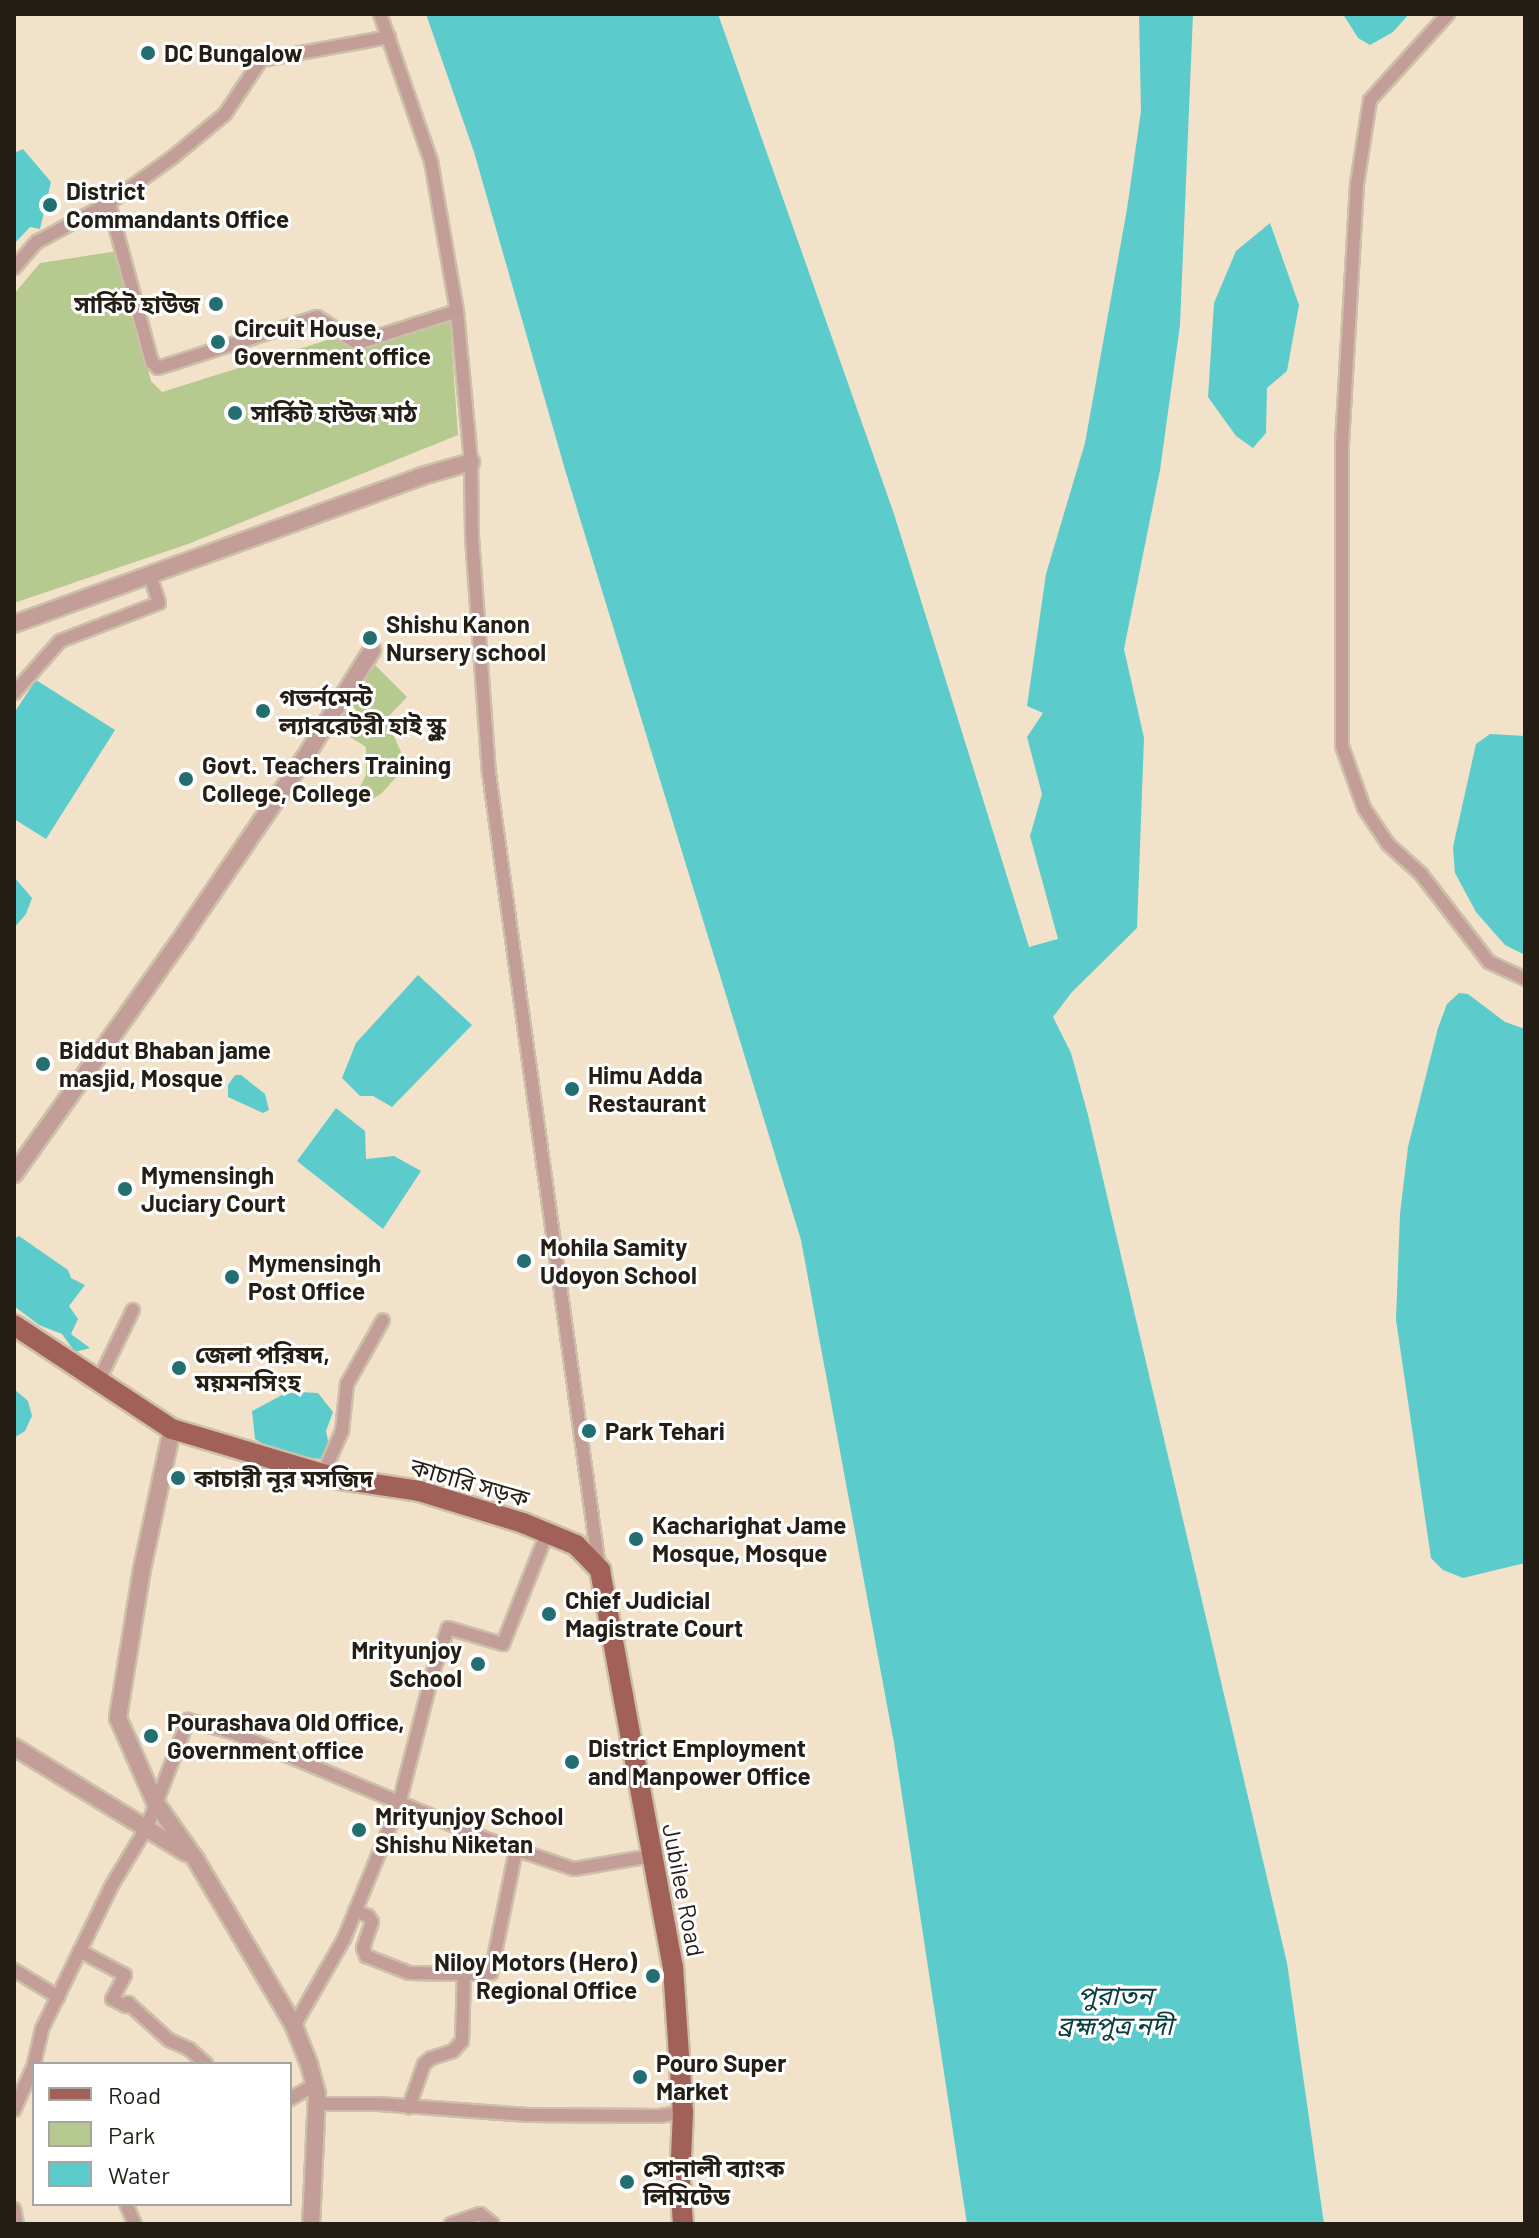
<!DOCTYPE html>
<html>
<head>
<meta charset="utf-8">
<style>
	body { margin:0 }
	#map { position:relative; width:1539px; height:2238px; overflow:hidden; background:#f2e2c9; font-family:Barlow,"Noto Sans Bengali",sans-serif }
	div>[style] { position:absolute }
	.green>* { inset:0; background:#b6ca90 }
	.water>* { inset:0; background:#5ccbcb }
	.roads { filter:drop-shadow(2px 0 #cdbfa9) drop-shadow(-2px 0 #cdbfa9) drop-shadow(0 2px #cdbfa9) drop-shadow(0 -2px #cdbfa9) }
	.minor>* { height:12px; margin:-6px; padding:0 6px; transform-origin:6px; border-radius:6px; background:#c39d98 }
	.tertiary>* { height:16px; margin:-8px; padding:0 8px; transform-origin:8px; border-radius:8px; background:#c39d98 }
	.primary>* { height:20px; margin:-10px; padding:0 10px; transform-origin:10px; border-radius:10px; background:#a16158 }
	.dots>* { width:22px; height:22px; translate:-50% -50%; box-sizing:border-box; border:4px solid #fff; border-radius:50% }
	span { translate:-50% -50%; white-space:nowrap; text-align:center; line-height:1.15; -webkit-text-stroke:6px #fff; paint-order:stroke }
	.poi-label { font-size:24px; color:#241e15; font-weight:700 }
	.left { translate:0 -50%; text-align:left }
	.right { translate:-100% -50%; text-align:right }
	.street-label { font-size:24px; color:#241e15 }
	.water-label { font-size:26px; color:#093e3f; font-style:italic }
	.frame { position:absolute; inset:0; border:16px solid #241e15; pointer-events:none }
	.legend { position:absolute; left:32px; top:2062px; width:260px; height:144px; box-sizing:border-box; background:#fff; border:2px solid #a7a5a1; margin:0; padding:10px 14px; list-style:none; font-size:24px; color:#241e15 }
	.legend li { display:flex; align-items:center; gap:16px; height:40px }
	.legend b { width:40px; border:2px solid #a7a5a1 }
</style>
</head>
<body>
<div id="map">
	<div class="green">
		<div style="clip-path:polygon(118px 251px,151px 381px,162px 392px,334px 338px,353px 350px,450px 320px,458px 435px,188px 544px,14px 603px,14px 294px,40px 263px)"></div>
		<div style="clip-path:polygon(373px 663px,407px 697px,386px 719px,407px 765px,381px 794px,356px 807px,353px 801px,366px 775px,366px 747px,333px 726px)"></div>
	</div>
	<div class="water">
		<div style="clip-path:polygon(426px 14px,718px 14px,894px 514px,1029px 947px,1058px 939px,1030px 836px,1042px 794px,1027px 737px,1043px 713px,1027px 706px,1046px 574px,1085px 443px,1127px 209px,1141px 111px,1139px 14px,1193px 14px,1180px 325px,1160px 470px,1124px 649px,1144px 738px,1137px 928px,1072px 992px,1053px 1017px,1071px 1053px,1088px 1115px,1287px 1963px,1324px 2224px,967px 2224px,894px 1743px,801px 1240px,566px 473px,474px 152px)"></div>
		<div style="clip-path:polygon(1343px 14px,1409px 14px,1393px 32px,1370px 45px,1358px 38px)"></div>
		<div style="clip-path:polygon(23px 149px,51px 182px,40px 229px,30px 227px,14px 244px,14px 153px)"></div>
		<div style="clip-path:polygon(1270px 223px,1299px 305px,1287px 371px,1267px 388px,1266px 433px,1253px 448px,1236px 436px,1208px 397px,1214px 303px,1236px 251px)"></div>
		<div style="clip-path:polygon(36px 680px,115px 730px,46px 839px,14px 819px,14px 713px)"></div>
		<div style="clip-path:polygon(1490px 734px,1525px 736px,1525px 955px,1505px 945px,1476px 912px,1455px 873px,1453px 847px,1476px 744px)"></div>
		<div style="clip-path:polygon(14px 877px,32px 898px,26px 914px,14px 928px)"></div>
		<div style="clip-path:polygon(418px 975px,472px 1025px,392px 1107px,373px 1096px,360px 1096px,342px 1078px,356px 1043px)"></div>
		<div style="clip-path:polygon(1459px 993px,1468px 994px,1505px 1022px,1525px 1029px,1525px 1563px,1463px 1578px,1443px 1570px,1431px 1558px,1396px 1320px,1400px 1214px,1408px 1147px,1438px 1028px,1447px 1004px)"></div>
		<div style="clip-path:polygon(235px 1075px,241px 1075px,265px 1094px,269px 1110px,263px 1113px,228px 1097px,228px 1085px)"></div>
		<div style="clip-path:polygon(336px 1108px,365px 1131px,366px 1159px,394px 1156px,421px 1171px,383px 1229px,297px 1161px)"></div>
		<div style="clip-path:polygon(19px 1236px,68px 1270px,71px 1278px,85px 1285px,69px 1306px,78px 1319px,71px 1334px,90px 1348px,75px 1352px,62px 1334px,39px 1325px,14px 1306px,14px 1239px)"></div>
		<div style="clip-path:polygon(14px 1389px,28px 1401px,32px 1416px,25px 1431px,14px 1438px)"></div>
		<div style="clip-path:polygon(299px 1392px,318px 1393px,333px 1412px,326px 1431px,330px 1450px,327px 1460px,278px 1453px,255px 1439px,252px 1411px,284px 1394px)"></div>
	</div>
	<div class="roads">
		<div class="minor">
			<div style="left:380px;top:14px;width:156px;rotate:70.9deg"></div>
			<div style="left:431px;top:161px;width:152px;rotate:80.2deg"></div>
			<div style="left:457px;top:311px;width:152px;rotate:84.7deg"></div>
			<div style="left:471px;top:462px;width:75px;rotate:89.2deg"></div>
			<div style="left:472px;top:537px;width:237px;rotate:85.9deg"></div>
			<div style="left:489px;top:773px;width:802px;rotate:82.11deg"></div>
			<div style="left:1448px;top:14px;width:116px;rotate:132.2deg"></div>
			<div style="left:1370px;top:100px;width:85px;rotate:98.8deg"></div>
			<div style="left:1357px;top:184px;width:262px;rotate:93.3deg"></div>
			<div style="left:1342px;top:446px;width:300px;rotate:90deg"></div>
			<div style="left:1342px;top:746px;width:66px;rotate:70.5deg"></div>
			<div style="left:1364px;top:808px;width:43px;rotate:56.3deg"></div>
			<div style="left:1388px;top:844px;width:45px;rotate:42.3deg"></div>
			<div style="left:1421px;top:874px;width:111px;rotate:52.3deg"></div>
			<div style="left:1489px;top:962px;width:40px;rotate:25deg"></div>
			<div style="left:109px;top:203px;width:165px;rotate:74.9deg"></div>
			<div style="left:152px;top:362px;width:8px;rotate:45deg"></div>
			<div style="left:158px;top:368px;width:167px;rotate:-17.8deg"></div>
			<div style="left:317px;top:317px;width:48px;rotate:33deg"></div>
			<div style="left:357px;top:343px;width:105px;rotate:-17.7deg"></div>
			<div style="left:14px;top:268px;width:35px;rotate:-49deg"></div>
			<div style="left:37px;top:242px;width:82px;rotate:-28.4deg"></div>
			<div style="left:109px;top:203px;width:79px;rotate:-35.7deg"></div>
			<div style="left:173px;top:157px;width:67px;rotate:-39.6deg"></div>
			<div style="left:225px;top:114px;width:65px;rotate:-56.3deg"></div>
			<div style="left:261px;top:60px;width:130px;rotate:-10.2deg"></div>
			<div style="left:14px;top:693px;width:69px;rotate:-48.5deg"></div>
			<div style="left:60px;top:641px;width:106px;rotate:-21deg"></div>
			<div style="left:159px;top:603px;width:29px;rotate:-108deg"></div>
			<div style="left:98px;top:1382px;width:80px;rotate:-64.1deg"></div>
			<div style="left:323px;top:1474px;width:47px;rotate:-66.2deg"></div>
			<div style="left:342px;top:1431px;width:47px;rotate:-83.9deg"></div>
			<div style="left:347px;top:1384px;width:73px;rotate:-60.6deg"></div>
			<div style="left:355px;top:1911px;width:14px;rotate:21deg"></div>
			<div style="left:368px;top:1916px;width:7px;rotate:56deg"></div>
			<div style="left:372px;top:1922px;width:28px;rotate:109deg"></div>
			<div style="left:363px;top:1948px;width:9px;rotate:69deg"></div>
			<div style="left:366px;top:1956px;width:46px;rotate:21.6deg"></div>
			<div style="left:409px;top:1973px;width:55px;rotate:1deg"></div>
			<div style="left:464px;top:1974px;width:67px;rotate:91.7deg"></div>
			<div style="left:462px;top:2041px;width:13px;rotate:132deg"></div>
			<div style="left:453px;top:2051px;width:23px;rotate:162deg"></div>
			<div style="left:431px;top:2058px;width:9px;rotate:139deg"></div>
			<div style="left:424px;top:2064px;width:46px;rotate:109.2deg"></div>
			<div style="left:80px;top:1951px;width:51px;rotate:28.1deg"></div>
			<div style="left:125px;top:1975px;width:27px;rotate:118deg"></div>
			<div style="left:112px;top:1999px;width:16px;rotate:27deg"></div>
			<div style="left:126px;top:2006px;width:4px;rotate:-56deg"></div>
			<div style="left:128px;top:2003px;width:55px;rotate:42.1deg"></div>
			<div style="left:169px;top:2040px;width:22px;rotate:24deg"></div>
			<div style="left:189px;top:2049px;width:23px;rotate:41deg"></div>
			<div style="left:14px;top:1970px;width:52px;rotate:31.5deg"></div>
			<div style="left:464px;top:1974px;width:27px;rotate:-2deg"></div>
			<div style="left:491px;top:1973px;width:126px;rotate:-78.5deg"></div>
			<div style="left:294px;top:2026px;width:100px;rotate:-60.1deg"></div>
			<div style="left:344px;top:1939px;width:146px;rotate:-67.8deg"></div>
			<div style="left:399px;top:1804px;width:136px;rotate:-75.6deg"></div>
			<div style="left:433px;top:1672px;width:46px;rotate:-71.2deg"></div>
			<div style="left:448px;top:1628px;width:57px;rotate:16.2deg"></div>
			<div style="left:503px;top:1644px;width:119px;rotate:-68.4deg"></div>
			<div style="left:34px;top:2064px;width:36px;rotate:-77deg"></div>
			<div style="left:42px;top:2029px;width:160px;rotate:-64.1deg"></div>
			<div style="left:112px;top:1885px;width:68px;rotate:-58.9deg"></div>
			<div style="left:147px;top:1827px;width:115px;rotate:-69deg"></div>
			<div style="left:188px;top:1720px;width:48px;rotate:15.8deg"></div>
			<div style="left:234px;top:1733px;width:279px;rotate:22.8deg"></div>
			<div style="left:491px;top:1841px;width:88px;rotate:18.6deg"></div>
			<div style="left:574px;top:1869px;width:78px;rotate:-9.6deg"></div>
			<div style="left:290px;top:2099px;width:28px;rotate:-30deg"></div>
			<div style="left:317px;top:2104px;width:61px"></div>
			<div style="left:378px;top:2104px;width:150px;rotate:4.2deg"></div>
			<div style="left:528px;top:2115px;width:131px;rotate:0.4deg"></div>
			<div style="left:659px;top:2116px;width:24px;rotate:-9deg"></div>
			<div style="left:14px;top:2110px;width:49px;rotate:-66deg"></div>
			<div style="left:126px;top:2204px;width:22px;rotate:66deg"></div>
			<div style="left:14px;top:2209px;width:15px;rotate:79deg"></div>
			<div style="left:451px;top:2224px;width:31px;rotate:-19deg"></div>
			<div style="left:480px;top:2214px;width:16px;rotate:38deg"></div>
		</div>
		<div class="tertiary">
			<div style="left:14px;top:624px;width:434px;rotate:-19.9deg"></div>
			<div style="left:422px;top:476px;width:51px;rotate:-15.9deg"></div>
			<div style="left:14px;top:1174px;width:296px;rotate:-54.6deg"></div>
			<div style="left:185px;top:933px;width:220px;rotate:-55.7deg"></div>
			<div style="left:309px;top:751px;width:119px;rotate:-58deg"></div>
			<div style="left:172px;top:1429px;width:143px;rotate:102.1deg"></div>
			<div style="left:142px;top:1569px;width:151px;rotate:99.2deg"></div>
			<div style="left:118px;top:1718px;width:92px;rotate:66.2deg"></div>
			<div style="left:155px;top:1802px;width:71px;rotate:54.7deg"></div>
			<div style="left:196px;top:1860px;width:193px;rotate:59.4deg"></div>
			<div style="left:294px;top:2026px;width:41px;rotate:68.5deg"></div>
			<div style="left:309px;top:2064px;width:31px;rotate:75deg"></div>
			<div style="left:317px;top:2094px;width:130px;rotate:92.6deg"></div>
			<div style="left:14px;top:1747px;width:202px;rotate:31.6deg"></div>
		</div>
		<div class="primary">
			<div style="left:14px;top:1325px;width:189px;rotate:33.4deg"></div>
			<div style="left:172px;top:1429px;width:175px;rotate:16.6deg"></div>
			<div style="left:340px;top:1479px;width:80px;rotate:8.6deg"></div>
			<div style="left:419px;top:1491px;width:109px;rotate:17.1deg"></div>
			<div style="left:523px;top:1523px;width:57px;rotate:22.5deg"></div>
			<div style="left:576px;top:1545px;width:35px;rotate:46deg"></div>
			<div style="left:600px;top:1570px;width:404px;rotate:79.6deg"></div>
			<div style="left:673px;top:1967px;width:145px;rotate:86.1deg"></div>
			<div style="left:683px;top:2112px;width:68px;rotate:92.5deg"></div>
			<div style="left:680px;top:2180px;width:44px;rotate:86.1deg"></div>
		</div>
	</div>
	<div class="dots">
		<div style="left:148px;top:53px;background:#236e71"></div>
		<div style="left:50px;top:205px;background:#236e71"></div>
		<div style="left:216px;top:304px;background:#236e71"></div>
		<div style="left:218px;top:342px;background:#236e71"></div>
		<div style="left:235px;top:413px;background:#236e71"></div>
		<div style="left:370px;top:638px;background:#236e71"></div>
		<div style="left:263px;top:711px;background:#236e71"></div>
		<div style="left:186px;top:779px;background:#236e71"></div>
		<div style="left:43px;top:1064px;background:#236e71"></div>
		<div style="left:572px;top:1089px;background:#236e71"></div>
		<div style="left:125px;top:1189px;background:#236e71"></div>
		<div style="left:524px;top:1261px;background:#236e71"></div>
		<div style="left:232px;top:1277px;background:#236e71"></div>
		<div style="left:179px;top:1368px;background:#236e71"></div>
		<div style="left:589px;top:1431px;background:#236e71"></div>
		<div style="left:178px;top:1478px;background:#236e71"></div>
		<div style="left:636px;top:1539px;background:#236e71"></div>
		<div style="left:549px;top:1614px;background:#236e71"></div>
		<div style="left:478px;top:1664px;background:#236e71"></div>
		<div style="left:151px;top:1736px;background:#236e71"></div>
		<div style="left:572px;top:1762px;background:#236e71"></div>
		<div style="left:359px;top:1830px;background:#236e71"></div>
		<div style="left:653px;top:1976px;background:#236e71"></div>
		<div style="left:640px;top:2077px;background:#236e71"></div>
		<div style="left:627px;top:2182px;background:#236e71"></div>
	</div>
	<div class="poi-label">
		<span class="left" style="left:164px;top:53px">DC Bungalow</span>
		<span class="left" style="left:66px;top:205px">District<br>Commandants Office</span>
		<span class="right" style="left:200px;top:304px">সার্কিট হাউজ</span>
		<span class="left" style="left:234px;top:342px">Circuit House,<br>Government office</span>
		<span class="left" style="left:251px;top:413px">সার্কিট হাউজ মাঠ</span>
		<span class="left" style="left:386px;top:638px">Shishu Kanon<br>Nursery school</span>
		<span class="left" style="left:279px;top:711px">গভর্নমেন্ট<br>ল্যাবরেটরী হাই স্কুল</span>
		<span class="left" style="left:202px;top:779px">Govt. Teachers Training<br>College, College</span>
		<span class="left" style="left:59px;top:1064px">Biddut Bhaban jame<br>masjid, Mosque</span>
		<span class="left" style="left:588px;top:1089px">Himu Adda<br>Restaurant</span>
		<span class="left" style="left:141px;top:1189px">Mymensingh<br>Juciary Court</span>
		<span class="left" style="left:540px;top:1261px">Mohila Samity<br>Udoyon School</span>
		<span class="left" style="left:248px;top:1277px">Mymensingh<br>Post Office</span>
		<span class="left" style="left:195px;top:1368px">জেলা পরিষদ,<br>ময়মনসিংহ</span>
		<span class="left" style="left:605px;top:1431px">Park Tehari</span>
		<span class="left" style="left:194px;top:1478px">কাচারী নূর মসজিদ</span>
		<span class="left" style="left:652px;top:1539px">Kacharighat Jame<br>Mosque, Mosque</span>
		<span class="left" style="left:565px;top:1614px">Chief Judicial<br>Magistrate Court</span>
		<span class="right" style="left:462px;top:1664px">Mrityunjoy<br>School</span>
		<span class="left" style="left:167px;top:1736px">Pourashava Old Office,<br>Government office</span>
		<span class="left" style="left:588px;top:1762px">District Employment<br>and Manpower Office</span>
		<span class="left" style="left:375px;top:1830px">Mrityunjoy School<br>Shishu Niketan</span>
		<span class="right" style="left:637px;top:1976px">Niloy Motors (Hero)<br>Regional Office</span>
		<span class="left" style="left:656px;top:2077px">Pouro Super<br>Market</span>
		<span class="left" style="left:643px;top:2182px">সোনালী ব্যাংক<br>লিমিটেড</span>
	</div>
	<div class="street-label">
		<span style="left:470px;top:1482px;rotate:16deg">কাচারি সড়ক</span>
		<span style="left:684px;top:1890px;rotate:79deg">Jubilee Road</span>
	</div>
	<div class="water-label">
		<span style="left:1115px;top:2010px">পুরাতন<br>ব্রহ্মপুত্র নদী</span>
	</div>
	<div class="frame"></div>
	<ul class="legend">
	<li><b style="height:10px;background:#a16158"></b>Road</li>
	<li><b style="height:22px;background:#b6ca90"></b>Park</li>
	<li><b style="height:22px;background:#5ccbcb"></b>Water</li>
	</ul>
</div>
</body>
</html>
